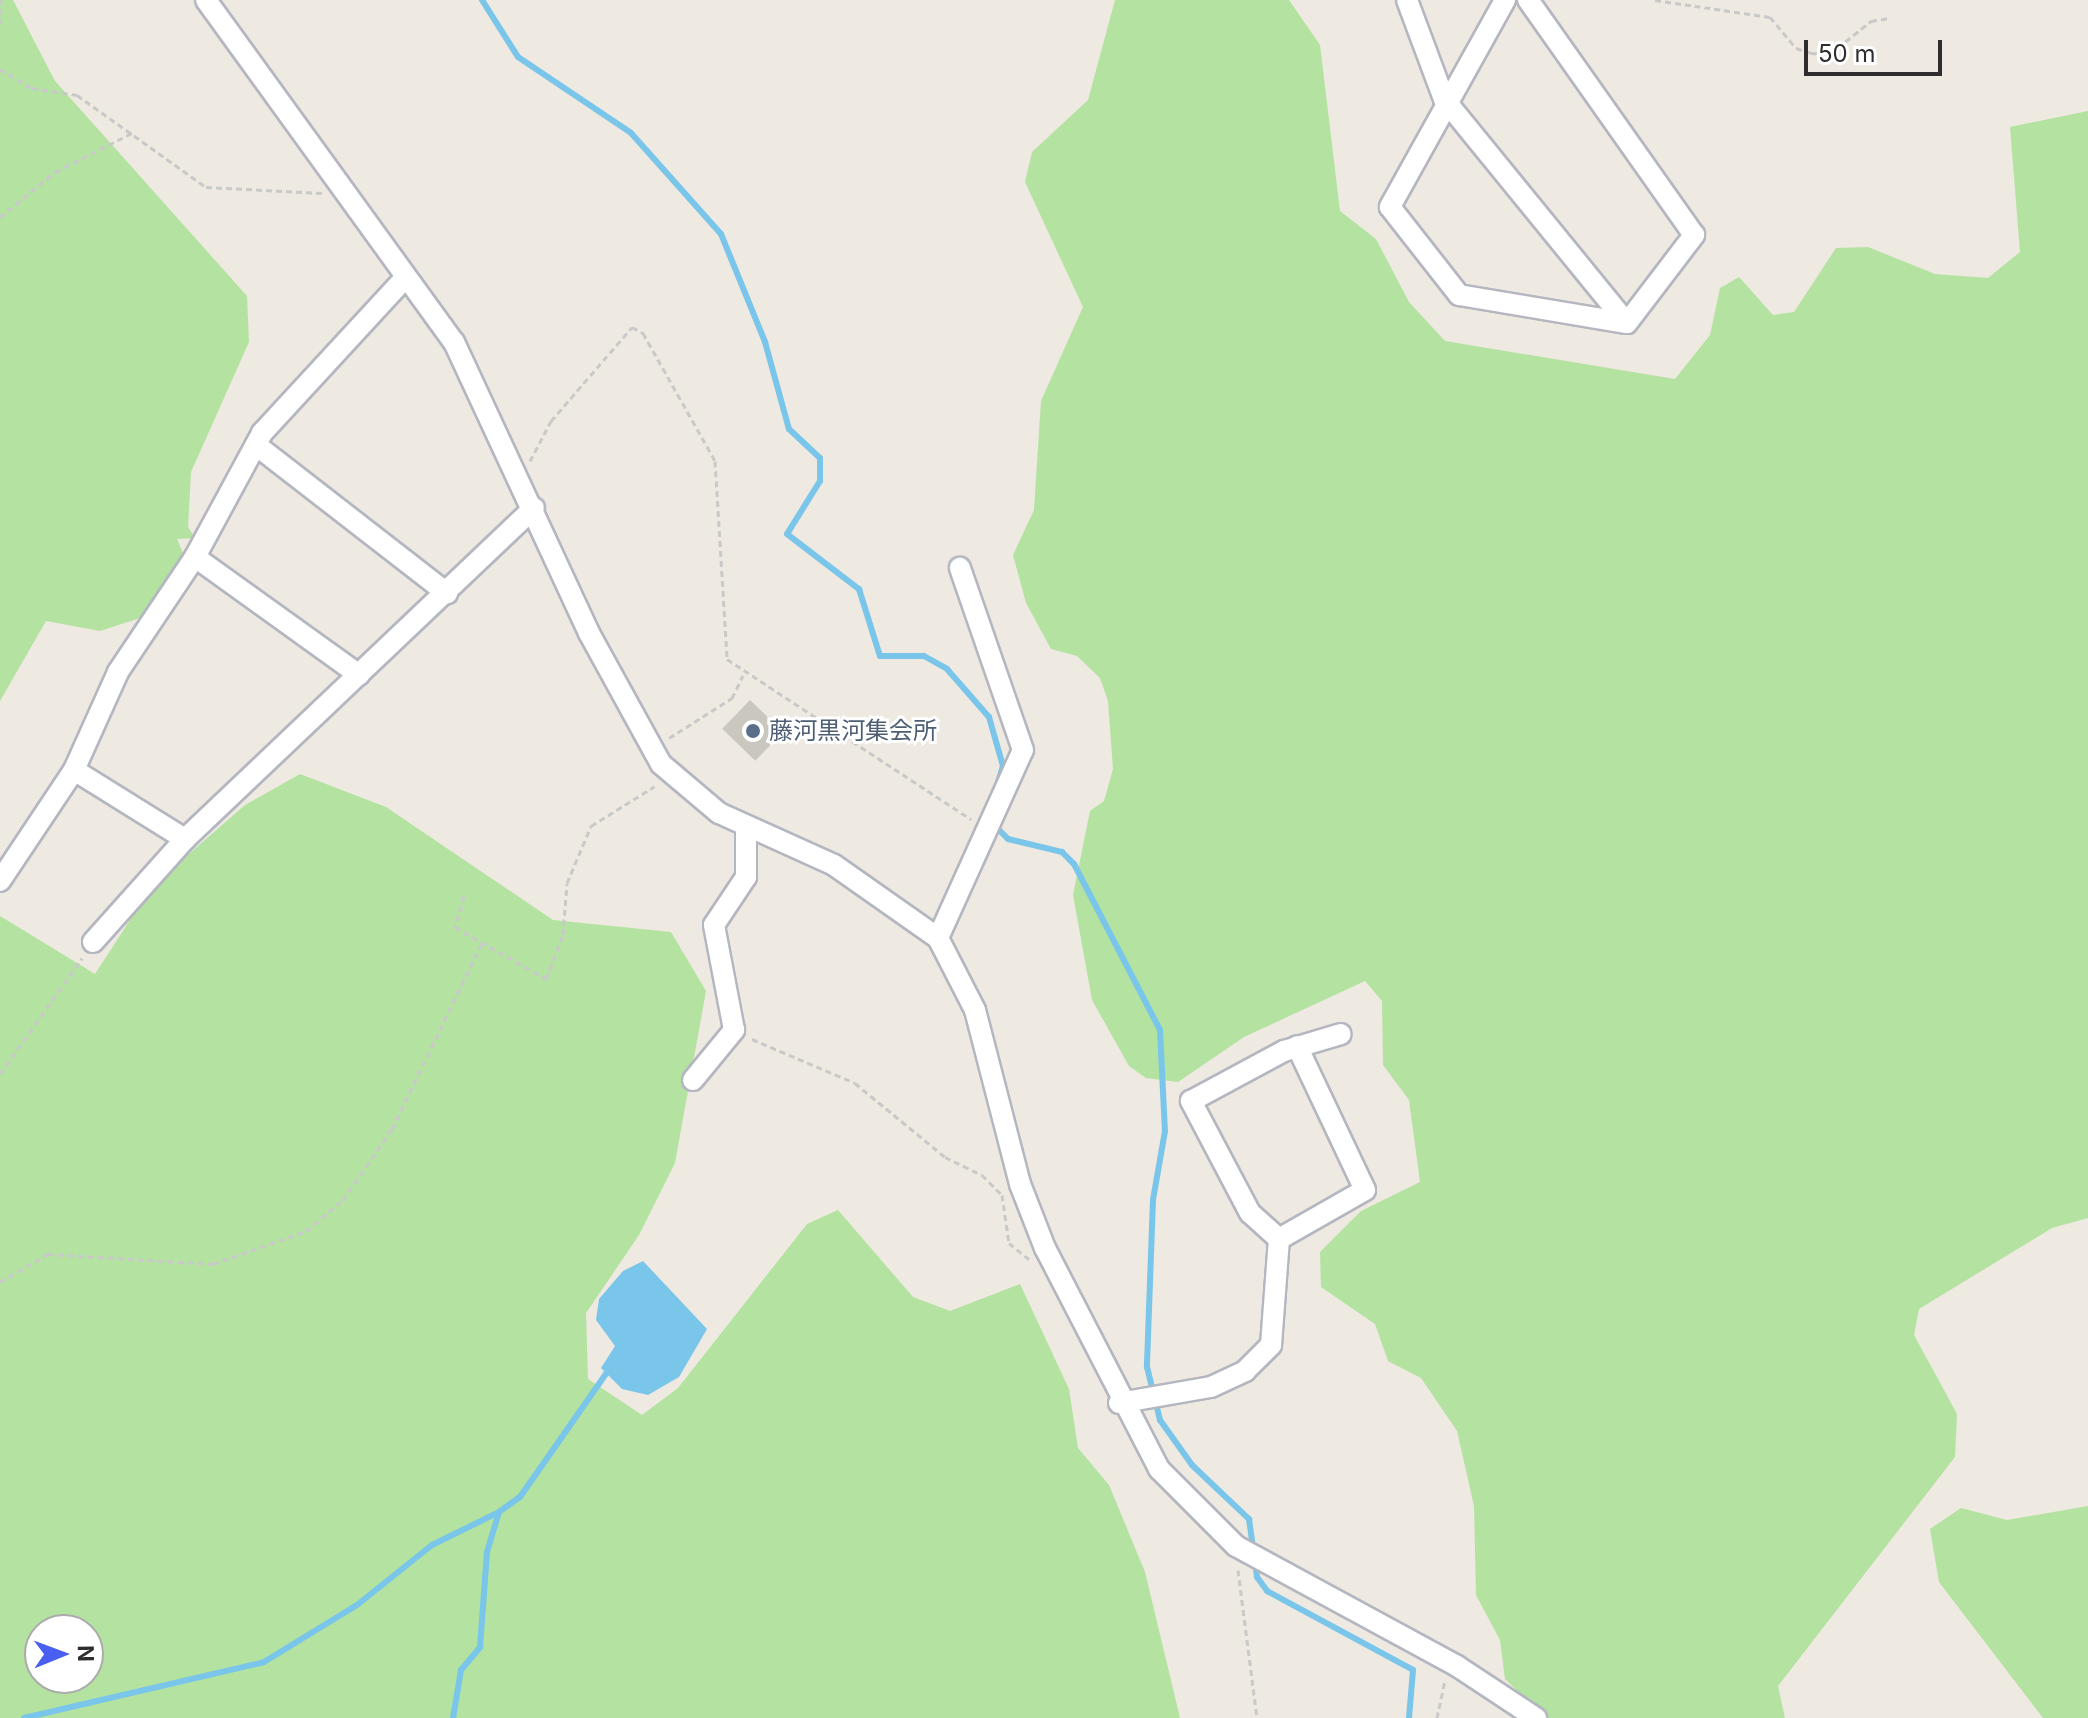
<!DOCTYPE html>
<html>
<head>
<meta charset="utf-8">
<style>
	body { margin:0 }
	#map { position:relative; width:2088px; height:1718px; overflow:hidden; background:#eee9e1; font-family:Inter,"Noto Sans JP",sans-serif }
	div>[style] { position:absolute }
	.green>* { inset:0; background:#b3e2a1 }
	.water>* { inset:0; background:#7ac5ea }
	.stream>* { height:6px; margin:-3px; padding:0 3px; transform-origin:3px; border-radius:3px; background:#7ac5ea }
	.building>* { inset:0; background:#cac7bf; transform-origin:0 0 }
	.path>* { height:3px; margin-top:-1.5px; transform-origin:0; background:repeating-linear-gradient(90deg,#c9c9c9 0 6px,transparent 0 10px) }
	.roads { filter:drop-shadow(2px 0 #b4b6c0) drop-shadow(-2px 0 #b4b6c0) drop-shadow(0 2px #b4b6c0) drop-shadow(0 -2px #b4b6c0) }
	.minor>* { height:20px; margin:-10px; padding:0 10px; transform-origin:10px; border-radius:10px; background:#fff }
	.dots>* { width:22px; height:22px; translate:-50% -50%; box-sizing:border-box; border:4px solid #fff; border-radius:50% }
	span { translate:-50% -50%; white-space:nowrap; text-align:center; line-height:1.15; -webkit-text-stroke:6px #fff; paint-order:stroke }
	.service-label { font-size:24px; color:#4e5e75 }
	.left { translate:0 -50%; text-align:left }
	.north { position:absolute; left:24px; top:1614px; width:80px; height:80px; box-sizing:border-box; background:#fff; border:2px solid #ababab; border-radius:50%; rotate:89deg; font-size:22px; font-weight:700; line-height:32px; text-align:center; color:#2e2e2e }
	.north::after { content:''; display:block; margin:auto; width:28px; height:36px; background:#4a5ff2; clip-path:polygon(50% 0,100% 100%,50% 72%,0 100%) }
	.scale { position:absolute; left:1804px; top:40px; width:138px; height:36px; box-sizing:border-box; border:4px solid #2e2e2e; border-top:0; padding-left:10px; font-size:24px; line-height:28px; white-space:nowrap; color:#2e2e2e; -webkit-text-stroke:6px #fff; paint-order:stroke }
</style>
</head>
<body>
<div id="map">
	<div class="green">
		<div style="clip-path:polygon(0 0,13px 0,55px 81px,247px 296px,249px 342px,191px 472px,188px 527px,195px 538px,177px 539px,186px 560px,146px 616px,100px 631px,46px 621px,0 701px)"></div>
		<div style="clip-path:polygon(1115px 0,1289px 0,1320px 45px,1340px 211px,1376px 239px,1409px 302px,1445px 341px,1675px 379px,1710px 335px,1720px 288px,1739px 277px,1773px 315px,1794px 312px,1836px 248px,1868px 247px,1935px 274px,1988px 278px,2020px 252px,2010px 127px,2088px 111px,2088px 1218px,2052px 1228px,1919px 1309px,1914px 1335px,1957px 1414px,1955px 1457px,1778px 1686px,1785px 1718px,1546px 1718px,1505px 1679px,1500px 1640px,1476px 1595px,1474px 1506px,1457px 1431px,1421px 1378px,1388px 1361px,1375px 1324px,1321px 1287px,1320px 1252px,1361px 1211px,1420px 1182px,1409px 1100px,1383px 1065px,1382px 1001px,1365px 981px,1244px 1037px,1178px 1082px,1146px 1078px,1129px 1066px,1092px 1000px,1073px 895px,1090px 811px,1104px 801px,1113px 769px,1108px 701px,1100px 678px,1077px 656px,1051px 649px,1026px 603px,1013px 555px,1034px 510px,1041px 401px,1083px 307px,1025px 182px,1032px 152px,1088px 100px)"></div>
		<div style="clip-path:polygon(evenodd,300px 774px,386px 807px,553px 920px,671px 932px,706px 991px,675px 1163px,639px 1235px,586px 1313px,588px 1379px,642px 1415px,678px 1388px,807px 1224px,838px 1210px,913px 1297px,950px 1311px,1020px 1284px,1069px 1389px,1078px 1448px,1109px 1485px,1145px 1572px,1180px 1718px,0 1718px,0 916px,95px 974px,152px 886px,245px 805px,300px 774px,40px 1630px,88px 1630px,88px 1678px,40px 1678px,40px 1630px)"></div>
		<div style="clip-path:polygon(2088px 1506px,2088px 1718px,2043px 1718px,1939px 1582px,1930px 1529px,1961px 1508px,2007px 1520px)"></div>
	</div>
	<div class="water">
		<div style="clip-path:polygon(643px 1261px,707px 1329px,679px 1377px,648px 1395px,622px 1389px,601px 1368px,615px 1346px,596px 1320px,599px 1299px,623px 1271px)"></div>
	</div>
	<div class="stream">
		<div style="left:482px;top:0;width:67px;rotate:57.7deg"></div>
		<div style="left:518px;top:57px;width:136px;rotate:33.9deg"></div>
		<div style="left:631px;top:133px;width:135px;rotate:48.3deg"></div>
		<div style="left:721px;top:234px;width:117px;rotate:67.8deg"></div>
		<div style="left:765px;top:342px;width:90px;rotate:74.6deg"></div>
		<div style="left:789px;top:429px;width:42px;rotate:43.1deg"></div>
		<div style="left:820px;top:458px;width:23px;rotate:90deg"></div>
		<div style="left:820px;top:481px;width:62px;rotate:121.9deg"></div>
		<div style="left:787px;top:534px;width:91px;rotate:37.4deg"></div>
		<div style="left:859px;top:589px;width:70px;rotate:72.6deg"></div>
		<div style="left:880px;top:656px;width:44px"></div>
		<div style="left:924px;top:656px;width:26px;rotate:29deg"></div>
		<div style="left:947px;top:669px;width:64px;rotate:48.8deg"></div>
		<div style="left:989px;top:717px;width:51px;rotate:74.1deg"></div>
		<div style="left:1003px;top:766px;width:39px;rotate:107deg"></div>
		<div style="left:995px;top:826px;width:18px;rotate:45deg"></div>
		<div style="left:1008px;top:839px;width:56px;rotate:13.5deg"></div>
		<div style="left:1062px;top:852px;width:17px;rotate:45deg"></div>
		<div style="left:1074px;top:864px;width:187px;rotate:62.6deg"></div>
		<div style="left:1160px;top:1030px;width:101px;rotate:87.2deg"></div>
		<div style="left:1165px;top:1131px;width:70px;rotate:99.9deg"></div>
		<div style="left:1153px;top:1200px;width:167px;rotate:92.1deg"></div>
		<div style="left:1147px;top:1367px;width:55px;rotate:76.2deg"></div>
		<div style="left:1160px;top:1420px;width:55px;rotate:54.6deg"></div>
		<div style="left:1192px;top:1465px;width:79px;rotate:43.5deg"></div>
		<div style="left:1249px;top:1519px;width:59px;rotate:82.1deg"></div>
		<div style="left:1257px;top:1577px;width:17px;rotate:54deg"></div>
		<div style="left:1267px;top:1591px;width:166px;rotate:28.4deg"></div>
		<div style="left:1413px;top:1670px;width:48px;rotate:94.8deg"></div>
		<div style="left:24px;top:1718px;width:246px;rotate:-13.1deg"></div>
		<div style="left:264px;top:1662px;width:109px;rotate:-31.5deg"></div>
		<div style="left:357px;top:1605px;width:96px;rotate:-38.7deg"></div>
		<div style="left:432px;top:1545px;width:75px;rotate:-26.2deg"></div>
		<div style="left:453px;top:1718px;width:49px;rotate:-80.5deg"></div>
		<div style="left:461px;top:1670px;width:30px;rotate:-50deg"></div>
		<div style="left:480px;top:1647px;width:95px;rotate:-85.8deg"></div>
		<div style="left:487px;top:1552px;width:42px;rotate:-73.3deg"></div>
		<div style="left:499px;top:1512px;width:26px;rotate:-36deg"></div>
		<div style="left:520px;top:1497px;width:157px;rotate:-55.1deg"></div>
	</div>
	<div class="building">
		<div style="left:750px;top:700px;width:46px;height:40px;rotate:44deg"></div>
	</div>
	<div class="path">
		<div style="left:1655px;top:0;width:116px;rotate:8.4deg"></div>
		<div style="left:1770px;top:17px;width:40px;rotate:50deg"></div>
		<div style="left:1796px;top:48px;width:16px;rotate:18deg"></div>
		<div style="left:1811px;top:53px;width:19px;rotate:3deg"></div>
		<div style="left:1830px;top:54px;width:53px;rotate:-38.8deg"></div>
		<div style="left:1871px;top:21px;width:19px;rotate:-9deg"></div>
		<div style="left:0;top:24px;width:24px;rotate:-88deg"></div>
		<div style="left:0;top:69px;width:37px;rotate:31deg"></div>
		<div style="left:32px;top:88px;width:46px;rotate:8.8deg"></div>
		<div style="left:77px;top:95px;width:158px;rotate:35.5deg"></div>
		<div style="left:206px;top:187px;width:116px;rotate:3deg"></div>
		<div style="left:0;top:217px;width:71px;rotate:-39.3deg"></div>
		<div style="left:55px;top:172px;width:89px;rotate:-26.9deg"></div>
		<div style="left:530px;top:461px;width:45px;rotate:-62.3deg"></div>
		<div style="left:551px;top:421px;width:124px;rotate:-49.2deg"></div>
		<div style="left:632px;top:327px;width:13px;rotate:29deg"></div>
		<div style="left:643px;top:333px;width:147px;rotate:60.6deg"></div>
		<div style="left:715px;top:461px;width:198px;rotate:86.5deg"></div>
		<div style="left:727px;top:659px;width:292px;rotate:33.3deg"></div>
		<div style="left:669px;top:738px;width:75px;rotate:-32.4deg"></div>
		<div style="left:732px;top:698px;width:25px;rotate:-64deg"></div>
		<div style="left:464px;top:896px;width:32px;rotate:106deg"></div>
		<div style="left:455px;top:927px;width:105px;rotate:29.7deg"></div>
		<div style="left:546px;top:979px;width:47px;rotate:-68.9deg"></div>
		<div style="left:563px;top:935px;width:52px;rotate:-85.6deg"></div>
		<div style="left:567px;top:883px;width:62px;rotate:-67.2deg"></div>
		<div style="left:591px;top:826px;width:75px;rotate:-32deg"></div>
		<div style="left:752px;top:1039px;width:112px;rotate:23.1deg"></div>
		<div style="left:855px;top:1083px;width:117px;rotate:39.4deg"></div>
		<div style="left:945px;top:1157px;width:41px;rotate:25.9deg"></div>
		<div style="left:982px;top:1175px;width:28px;rotate:45deg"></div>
		<div style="left:1002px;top:1195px;width:49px;rotate:81.7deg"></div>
		<div style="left:1009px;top:1243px;width:28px;rotate:39deg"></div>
		<div style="left:0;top:1074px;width:142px;rotate:-54.7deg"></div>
		<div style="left:0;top:1282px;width:56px;rotate:-30.3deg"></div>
		<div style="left:48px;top:1254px;width:165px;rotate:3.5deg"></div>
		<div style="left:213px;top:1264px;width:99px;rotate:-19.5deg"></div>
		<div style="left:306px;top:1231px;width:48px;rotate:-40deg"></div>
		<div style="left:343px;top:1200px;width:86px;rotate:-55.4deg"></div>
		<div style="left:392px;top:1129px;width:207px;rotate:-64.2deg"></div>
		<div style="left:1238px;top:1570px;width:149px;rotate:82.7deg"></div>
		<div style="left:1437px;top:1718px;width:39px;rotate:-78deg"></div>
	</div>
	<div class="roads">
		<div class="minor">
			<div style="left:206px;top:0;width:422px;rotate:54.1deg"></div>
			<div style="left:454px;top:342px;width:321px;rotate:65.1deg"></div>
			<div style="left:589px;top:633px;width:149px;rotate:61.2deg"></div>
			<div style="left:661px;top:764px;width:76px;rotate:40.2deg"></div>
			<div style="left:719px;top:813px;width:126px;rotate:24.3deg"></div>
			<div style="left:834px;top:865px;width:127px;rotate:35.1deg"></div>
			<div style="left:938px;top:938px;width:81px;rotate:62.8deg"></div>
			<div style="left:975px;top:1010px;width:180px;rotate:75.5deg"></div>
			<div style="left:1020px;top:1184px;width:69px;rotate:68.7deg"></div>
			<div style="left:1045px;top:1248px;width:249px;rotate:62.7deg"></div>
			<div style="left:1159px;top:1469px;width:109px;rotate:45deg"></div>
			<div style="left:1236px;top:1546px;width:251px;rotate:28.5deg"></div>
			<div style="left:1457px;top:1666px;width:95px;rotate:33.4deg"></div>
			<div style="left:1407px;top:0;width:106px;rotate:69.5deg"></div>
			<div style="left:1444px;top:99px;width:289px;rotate:50.8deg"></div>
			<div style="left:1505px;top:0;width:237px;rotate:119.1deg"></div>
			<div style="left:1390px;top:207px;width:112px;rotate:51.9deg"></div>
			<div style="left:1459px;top:295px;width:170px;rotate:9.5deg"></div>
			<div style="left:1627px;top:323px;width:111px;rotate:-52.7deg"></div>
			<div style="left:1694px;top:235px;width:288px;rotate:-125.2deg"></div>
			<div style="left:256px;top:445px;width:242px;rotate:37.8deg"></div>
			<div style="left:195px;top:557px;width:202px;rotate:35.7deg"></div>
			<div style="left:74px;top:770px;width:131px;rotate:31.9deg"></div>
			<div style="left:0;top:881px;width:133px;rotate:-56.3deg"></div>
			<div style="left:74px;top:770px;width:107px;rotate:-65.8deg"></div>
			<div style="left:118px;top:672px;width:138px;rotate:-56.2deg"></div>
			<div style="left:195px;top:557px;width:141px;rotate:-61.6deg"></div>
			<div style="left:262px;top:433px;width:211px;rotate:-47.3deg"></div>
			<div style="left:938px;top:938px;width:206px;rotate:-65.7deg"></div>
			<div style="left:1023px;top:750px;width:193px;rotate:-109.1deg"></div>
			<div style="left:93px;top:942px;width:138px;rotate:-48.2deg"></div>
			<div style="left:185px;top:839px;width:481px;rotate:-43.5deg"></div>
			<div style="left:693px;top:1080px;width:65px;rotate:-50.6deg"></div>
			<div style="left:734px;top:1030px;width:107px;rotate:-100.8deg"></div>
			<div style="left:714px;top:925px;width:58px;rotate:-56.3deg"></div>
			<div style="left:746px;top:877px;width:50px;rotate:-90deg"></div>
			<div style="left:1279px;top:1239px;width:99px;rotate:-29.7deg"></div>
			<div style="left:1365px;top:1190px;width:159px;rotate:-115.3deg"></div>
			<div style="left:1119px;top:1403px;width:93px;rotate:-9.9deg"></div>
			<div style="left:1211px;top:1387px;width:38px;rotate:-25deg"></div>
			<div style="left:1245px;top:1371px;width:37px;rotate:-45deg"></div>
			<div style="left:1271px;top:1345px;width:106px;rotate:-85.7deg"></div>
			<div style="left:1279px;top:1239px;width:39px;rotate:-138deg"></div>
			<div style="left:1250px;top:1213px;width:127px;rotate:-117.8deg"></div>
			<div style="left:1191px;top:1101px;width:106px;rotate:-28.3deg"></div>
			<div style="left:1284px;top:1051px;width:59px;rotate:-16.6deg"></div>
		</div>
	</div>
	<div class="dots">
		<div style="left:753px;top:731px;background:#5c6f8a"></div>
	</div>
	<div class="service-label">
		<span class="left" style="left:769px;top:731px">藤河黒河集会所</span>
	</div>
	<div class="north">N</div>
	<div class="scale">50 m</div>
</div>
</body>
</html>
